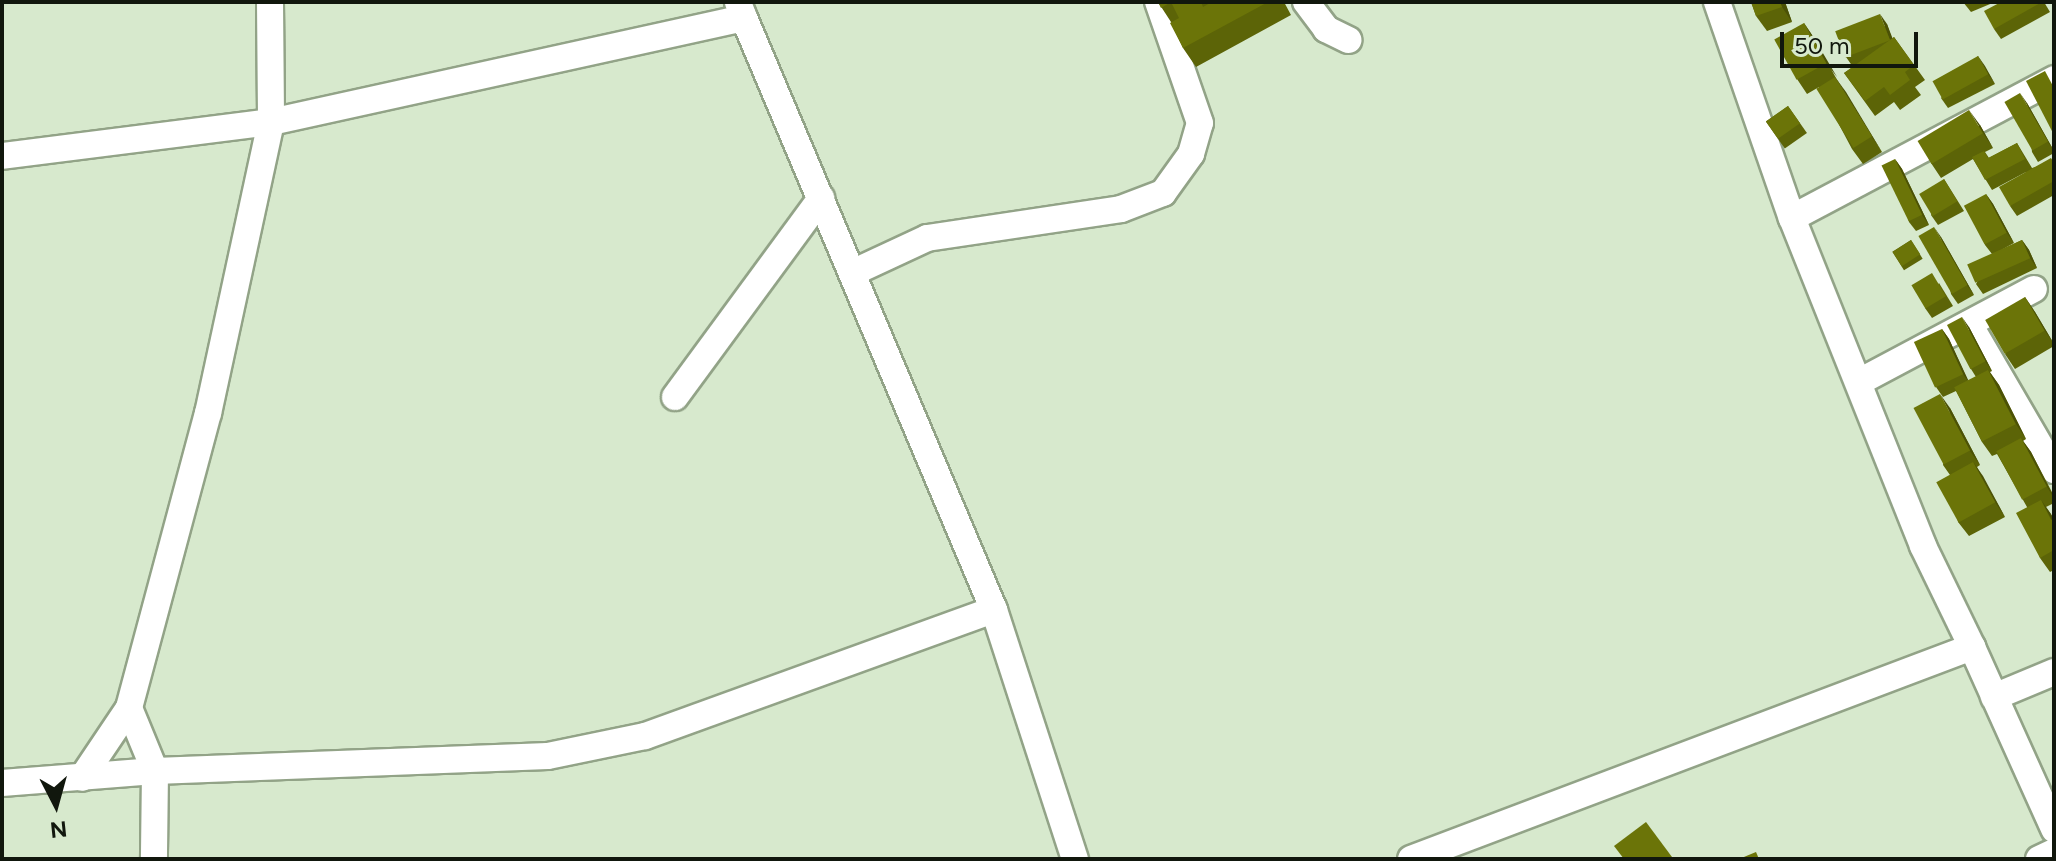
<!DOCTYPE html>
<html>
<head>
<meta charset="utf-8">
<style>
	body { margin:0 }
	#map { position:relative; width:2056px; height:861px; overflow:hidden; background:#d7e9cd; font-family:Figtree,sans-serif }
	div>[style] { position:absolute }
	.roads { filter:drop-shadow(2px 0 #92a387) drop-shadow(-2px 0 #92a387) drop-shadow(0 2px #92a387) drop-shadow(0 -2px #92a387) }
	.minor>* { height:26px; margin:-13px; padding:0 13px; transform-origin:13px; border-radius:13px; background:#fff }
	.wall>* { inset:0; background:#5c6407; transform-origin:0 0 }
	.shaded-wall>* { inset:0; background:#4b5106 }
	.building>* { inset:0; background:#6b7408; transform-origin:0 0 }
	span { translate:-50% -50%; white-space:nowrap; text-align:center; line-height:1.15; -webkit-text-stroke:6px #d7e9cd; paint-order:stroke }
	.frame { position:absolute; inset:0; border:4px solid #11170d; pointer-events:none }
	.north { position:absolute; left:16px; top:765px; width:80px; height:80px; -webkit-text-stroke:6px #d7e9cd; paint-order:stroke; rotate:174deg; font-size:22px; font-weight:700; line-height:32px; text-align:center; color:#11170d }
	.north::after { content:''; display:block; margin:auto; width:28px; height:36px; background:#11170d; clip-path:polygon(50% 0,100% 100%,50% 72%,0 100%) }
	.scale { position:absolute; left:1780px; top:32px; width:138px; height:36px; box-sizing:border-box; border:4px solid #11170d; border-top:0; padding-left:10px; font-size:24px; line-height:28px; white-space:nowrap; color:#11170d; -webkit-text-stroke:6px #d7e9cd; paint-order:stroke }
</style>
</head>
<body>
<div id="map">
	<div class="roads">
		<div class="minor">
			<div style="left:270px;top:2px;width:120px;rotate:89.5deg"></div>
			<div style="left:271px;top:122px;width:484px;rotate:-12.4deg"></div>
			<div style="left:744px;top:18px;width:17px;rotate:-111deg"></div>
			<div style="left:1306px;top:2px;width:34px;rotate:53deg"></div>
			<div style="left:1326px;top:29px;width:25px;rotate:26deg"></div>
			<div style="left:1717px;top:2px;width:229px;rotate:70.9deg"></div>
			<div style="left:1792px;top:218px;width:353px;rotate:68.2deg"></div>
			<div style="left:1923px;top:546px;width:112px;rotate:64.1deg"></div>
			<div style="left:2px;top:156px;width:271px;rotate:-7.2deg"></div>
			<div style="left:271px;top:122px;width:298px;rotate:102.2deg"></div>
			<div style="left:208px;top:413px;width:305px;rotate:105deg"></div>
			<div style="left:129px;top:708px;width:84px;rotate:123.9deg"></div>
			<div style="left:1792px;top:218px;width:297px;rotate:-27.9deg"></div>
			<div style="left:852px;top:273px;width:83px;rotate:-25deg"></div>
			<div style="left:927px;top:238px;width:196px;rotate:-8.5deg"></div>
			<div style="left:1121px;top:209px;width:45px;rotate:-20.9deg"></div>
			<div style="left:1163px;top:193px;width:48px;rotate:-54.3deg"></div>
			<div style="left:1191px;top:154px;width:32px;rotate:-74deg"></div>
			<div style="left:1200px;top:123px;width:128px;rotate:-109.1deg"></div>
			<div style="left:1969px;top:324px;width:169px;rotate:59.8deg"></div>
			<div style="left:1859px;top:382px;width:198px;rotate:-28deg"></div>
			<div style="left:675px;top:397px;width:247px;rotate:-53.7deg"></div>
			<div style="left:994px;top:610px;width:262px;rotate:72deg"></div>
			<div style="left:1994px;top:697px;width:65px;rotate:-22.6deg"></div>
			<div style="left:129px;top:708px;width:68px;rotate:67.6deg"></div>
			<div style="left:155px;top:771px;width:88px;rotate:90.7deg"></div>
			<div style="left:2px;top:783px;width:153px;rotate:-4.5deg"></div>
			<div style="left:155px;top:771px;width:393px;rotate:-2.2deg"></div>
			<div style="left:548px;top:756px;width:99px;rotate:-11.7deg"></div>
			<div style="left:645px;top:736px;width:371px;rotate:-19.9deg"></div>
			<div style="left:994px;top:610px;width:643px;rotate:-112.89deg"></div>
			<div style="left:1411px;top:859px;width:600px;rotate:-20.7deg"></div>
			<div style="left:1972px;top:647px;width:200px;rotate:65.7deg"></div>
			<div style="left:2039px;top:859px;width:17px;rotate:-25deg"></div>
		</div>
	</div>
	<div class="wall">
		<div style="clip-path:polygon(1158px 2px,1284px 2px,1291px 15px,1196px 67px,1183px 48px,1171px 22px)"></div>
		<div style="clip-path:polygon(1751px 2px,1785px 2px,1792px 22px,1767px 31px,1756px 16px)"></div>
		<div style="clip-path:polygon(1963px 2px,1995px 2px,1971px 12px)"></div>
		<div style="clip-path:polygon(2001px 2px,2044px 2px,2050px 12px,2001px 39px,1994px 29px)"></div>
		<div style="clip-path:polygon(1804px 23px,1814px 38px,1836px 78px,1882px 152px,1863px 164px,1852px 149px,1819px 87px,1807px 94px,1797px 79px)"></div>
		<div style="clip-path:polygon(1887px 24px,1892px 39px,1894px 37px,1925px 80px,1915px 87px,1921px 95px,1900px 110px,1894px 102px,1875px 116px,1844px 73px,1853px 67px,1846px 57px)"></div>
		<div style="clip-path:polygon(1978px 56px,1995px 84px,1948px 108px,1941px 98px)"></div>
		<div style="clip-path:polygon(2027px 103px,2054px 151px,2054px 153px,2038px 162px,2032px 152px)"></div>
		<div style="left:1788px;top:106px;width:33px;height:27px;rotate:55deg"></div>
		<div style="clip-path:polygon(1980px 125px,1993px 148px,1985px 152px,1989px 158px,2017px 143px,2032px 168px,2054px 162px,2054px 195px,2017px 216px,2010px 206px,2026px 172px,1992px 190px,1973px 159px,1941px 178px,1931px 163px)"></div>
		<div style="clip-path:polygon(1895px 159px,1902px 169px,1929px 225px,1916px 231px,1909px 222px)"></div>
		<div style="clip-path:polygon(1944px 179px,1964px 211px,1938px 225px,1931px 215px)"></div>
		<div style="clip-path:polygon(1986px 194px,1993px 204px,2014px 243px,2001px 250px,2022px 240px,2029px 250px,2037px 268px,1983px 294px,1976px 284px,1992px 254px,1985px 245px)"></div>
		<div style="clip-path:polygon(1941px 237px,1974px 295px,1958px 304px,1951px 294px)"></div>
		<div style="left:1911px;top:240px;width:22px;height:22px;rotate:58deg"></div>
		<div style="clip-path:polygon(1939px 283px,1953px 306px,1932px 318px,1925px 308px)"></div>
		<div style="clip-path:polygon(2025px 297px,2035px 312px,2054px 344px,2054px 346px,2015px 369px,2005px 354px)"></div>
		<div style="clip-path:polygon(1969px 327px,1992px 371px,1990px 372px,1999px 385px,2026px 439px,2023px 441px,2031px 452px,2054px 496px,2054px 503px,2046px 507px,2054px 519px,2054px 570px,2050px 572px,2040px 558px,2027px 507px,1997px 454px,1992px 456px,1982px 442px,1956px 391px,1943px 397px,1936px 387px,1942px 329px,1949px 339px,1968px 381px,1976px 377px,1971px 369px)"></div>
		<div style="clip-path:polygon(1950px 408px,1980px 465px,1977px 467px,2005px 517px,1969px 536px,1958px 522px,1950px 475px,1943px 465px)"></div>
	</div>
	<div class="shaded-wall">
		<div style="clip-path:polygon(1780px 2px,1785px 2px,1792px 22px,1782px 7px)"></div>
		<div style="clip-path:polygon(1880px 14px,1887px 24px,1897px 50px,1890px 40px)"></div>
		<div style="clip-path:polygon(1804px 23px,1814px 38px,1837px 77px,1826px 63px)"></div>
		<div style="clip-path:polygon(1978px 56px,1985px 66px,1995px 84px,1988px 74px)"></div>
		<div style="clip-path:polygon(1835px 77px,1846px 92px,1882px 152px,1872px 137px)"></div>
		<div style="clip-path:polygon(2020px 93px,2027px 103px,2054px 151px,2048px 142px)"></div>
		<div style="clip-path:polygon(1969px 110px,1980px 125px,1993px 148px,1983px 133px)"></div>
		<div style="clip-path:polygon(1895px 159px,1902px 169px,1929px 225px,1922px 215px)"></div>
		<div style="clip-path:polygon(1986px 194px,1993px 204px,2014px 243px,2007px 233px)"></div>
		<div style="clip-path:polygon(1934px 227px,1941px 237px,1974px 295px,1967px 285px)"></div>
		<div style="clip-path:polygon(2022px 240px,2029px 250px,2037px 268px,2030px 258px)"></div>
		<div style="clip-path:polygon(2025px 297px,2035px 312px,2054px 344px,2045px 331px)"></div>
		<div style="clip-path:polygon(1962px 317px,1969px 327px,1992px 371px,1985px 361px)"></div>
		<div style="clip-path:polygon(1942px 329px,1949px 339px,1970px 384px,1963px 374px)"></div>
		<div style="clip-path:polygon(1988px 370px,1999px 385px,2026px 439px,2016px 424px)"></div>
		<div style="clip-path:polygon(1940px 394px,1950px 408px,1980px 465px,1970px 451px)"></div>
		<div style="clip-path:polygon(2021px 438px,2031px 452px,2054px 498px,2047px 487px)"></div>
		<div style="clip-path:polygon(1973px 462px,1983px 476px,2005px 517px,1995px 502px)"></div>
		<div style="clip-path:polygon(2041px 500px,2051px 514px,2054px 520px,2054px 524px)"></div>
	</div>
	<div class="building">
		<div style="clip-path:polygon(1158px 2px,1201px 2px,1203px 7px,1212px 2px,1268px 2px,1183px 48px,1170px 23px,1179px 18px,1171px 2px,1161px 8px)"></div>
		<div style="clip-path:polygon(1751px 2px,1780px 2px,1782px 7px,1756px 16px)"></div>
		<div style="clip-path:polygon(2001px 2px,2042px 2px,1994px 29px,1984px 11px)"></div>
		<div style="left:1880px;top:14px;width:28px;height:48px;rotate:69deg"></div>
		<div style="left:1804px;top:23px;width:46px;height:34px;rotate:61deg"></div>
		<div style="clip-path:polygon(1894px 37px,1914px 65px,1905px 72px,1910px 80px,1890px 95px,1884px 87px,1865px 101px,1844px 73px)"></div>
		<div style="left:1978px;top:56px;width:21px;height:52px;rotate:61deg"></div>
		<div style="clip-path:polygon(2045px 71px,2054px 88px,2054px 135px,2026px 81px)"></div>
		<div style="left:1835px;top:77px;width:70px;height:22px;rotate:58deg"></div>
		<div style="left:2020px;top:93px;width:56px;height:18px;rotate:60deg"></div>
		<div style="left:1788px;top:106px;width:21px;height:27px;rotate:55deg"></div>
		<div style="left:1969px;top:110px;width:27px;height:60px;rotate:59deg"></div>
		<div style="clip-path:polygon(2017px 143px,2025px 159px,1985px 180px,1972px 157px,1984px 151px,1988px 158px)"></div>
		<div style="clip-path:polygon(2051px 158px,2054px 163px,2054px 181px,2010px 206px,1999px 187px)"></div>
		<div style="left:1895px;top:159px;width:62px;height:15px;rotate:64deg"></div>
		<div style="left:1944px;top:179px;width:26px;height:29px;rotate:59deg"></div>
		<div style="left:1986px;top:194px;width:44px;height:25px;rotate:62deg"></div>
		<div style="left:1934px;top:227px;width:67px;height:18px;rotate:60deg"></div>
		<div style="left:1911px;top:240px;width:17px;height:22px;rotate:57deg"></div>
		<div style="left:2022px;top:240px;width:20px;height:60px;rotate:66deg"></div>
		<div style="left:1932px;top:273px;width:27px;height:24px;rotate:59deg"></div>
		<div style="left:2025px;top:297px;width:39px;height:46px;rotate:60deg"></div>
		<div style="left:1962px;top:317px;width:50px;height:17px;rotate:62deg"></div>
		<div style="left:1942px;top:329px;width:50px;height:31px;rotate:65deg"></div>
		<div style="left:1988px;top:370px;width:61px;height:38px;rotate:63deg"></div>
		<div style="left:1940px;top:394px;width:64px;height:30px;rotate:62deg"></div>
		<div style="left:2021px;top:438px;width:55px;height:28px;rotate:62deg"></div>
		<div style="left:1973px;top:462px;width:46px;height:42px;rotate:61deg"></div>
		<div style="clip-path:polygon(2041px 500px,2051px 520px,2054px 519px,2054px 550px,2040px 558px,2016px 513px)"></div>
		<div style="clip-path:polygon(1646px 822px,1672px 857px,1669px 859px,1624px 859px,1614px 846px)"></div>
		<div style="clip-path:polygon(1756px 852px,1759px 859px,1739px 859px)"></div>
	</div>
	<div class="frame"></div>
	<div class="north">N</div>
	<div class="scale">50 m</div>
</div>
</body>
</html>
